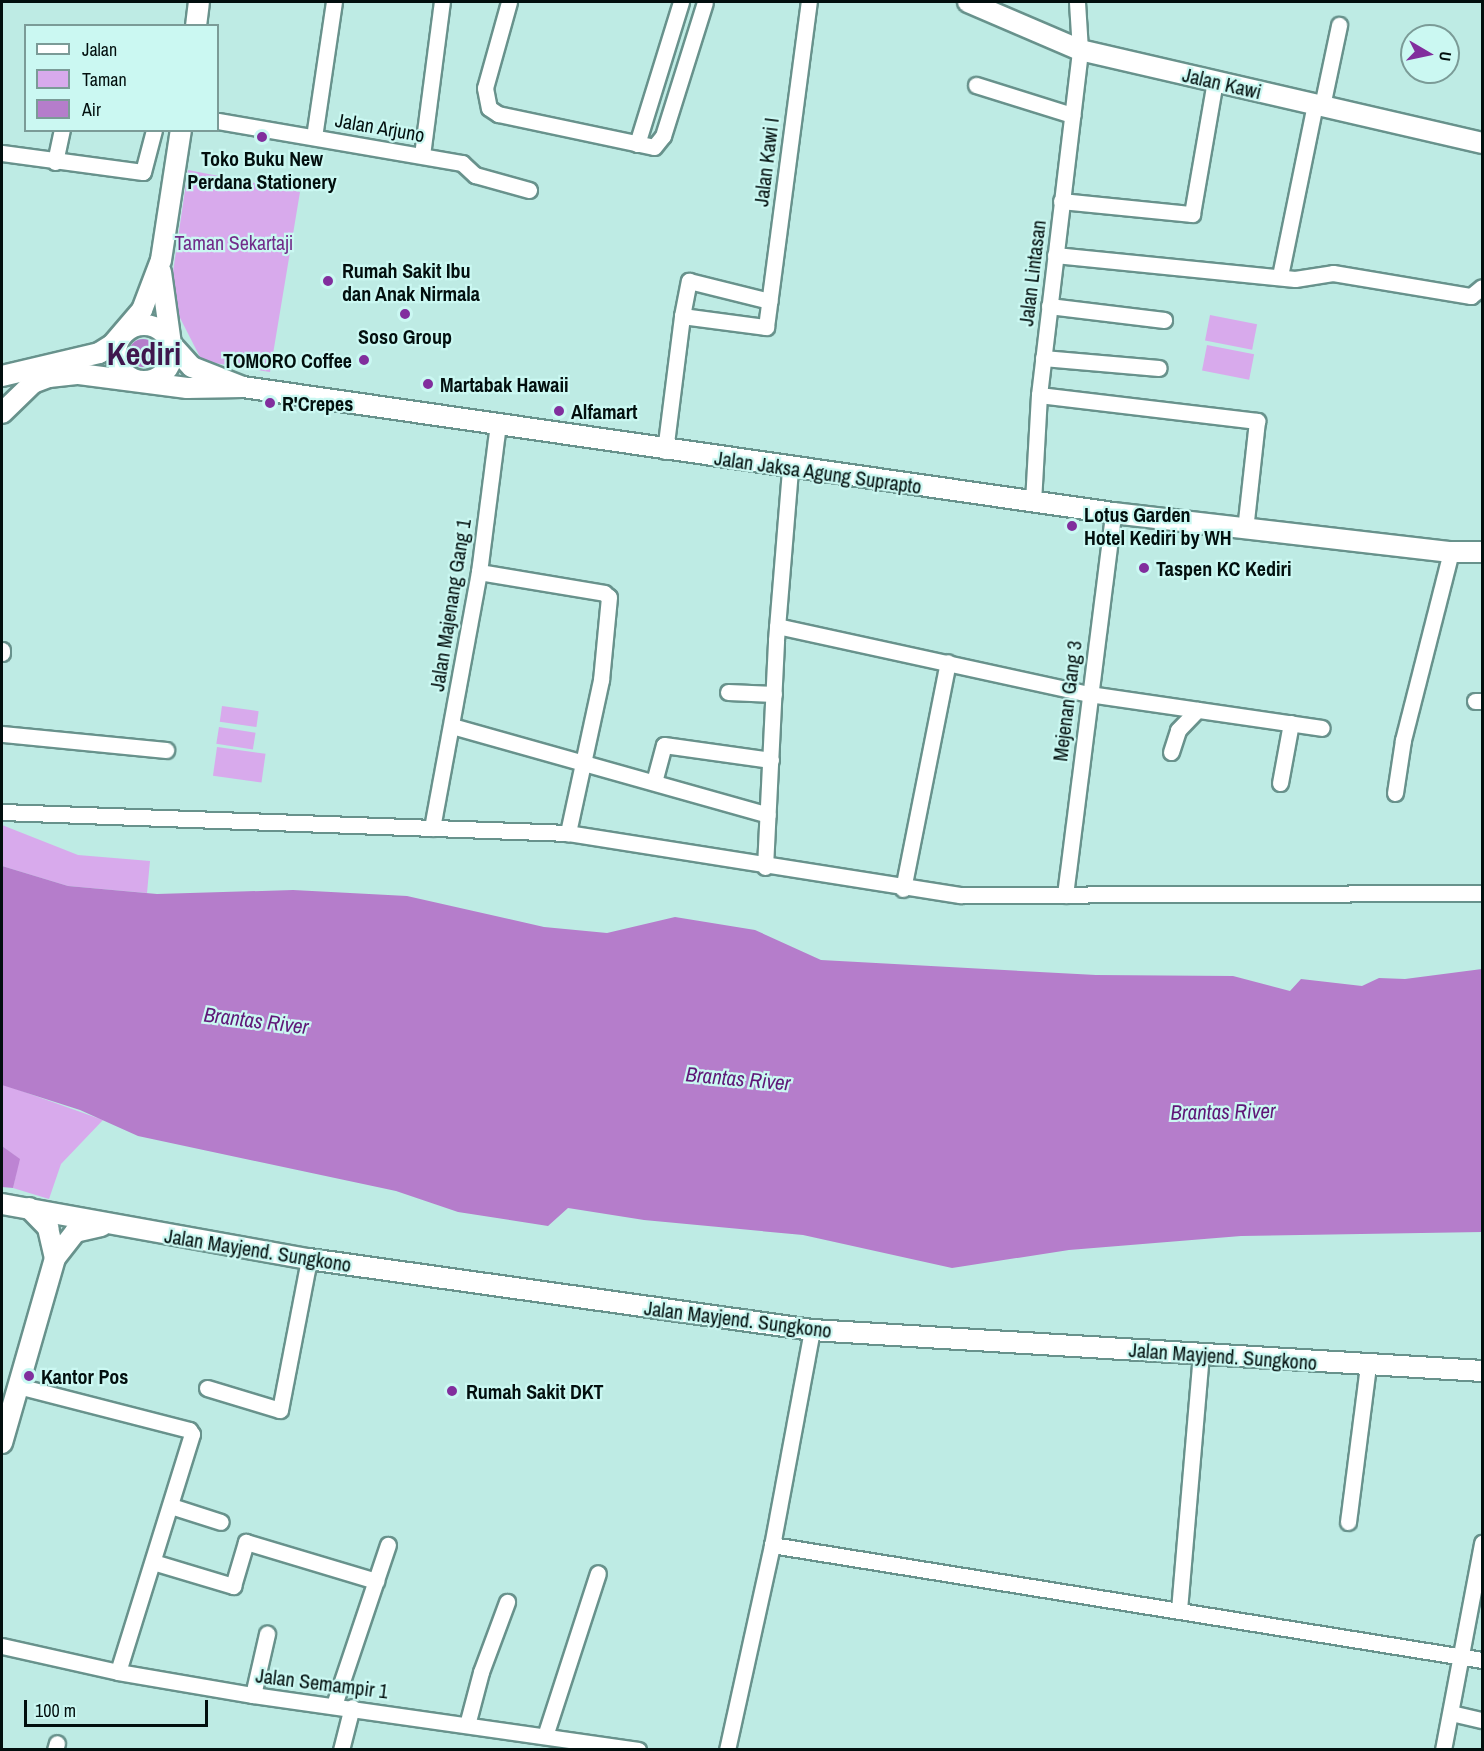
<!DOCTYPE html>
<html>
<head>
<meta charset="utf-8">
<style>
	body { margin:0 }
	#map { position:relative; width:1484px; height:1751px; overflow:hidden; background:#beebe4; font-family:"Archivo Narrow",sans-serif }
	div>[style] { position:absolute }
	.green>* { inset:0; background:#d8aaec; transform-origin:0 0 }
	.forest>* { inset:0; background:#bd84d3 }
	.water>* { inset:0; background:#b57dcb }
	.round { border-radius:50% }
	.roads { filter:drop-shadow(2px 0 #68928c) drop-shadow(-2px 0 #68928c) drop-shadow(0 2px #68928c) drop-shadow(0 -2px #68928c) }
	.minor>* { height:15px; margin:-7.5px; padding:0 7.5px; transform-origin:7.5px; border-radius:7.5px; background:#fff }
	.major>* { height:20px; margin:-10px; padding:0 10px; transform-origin:10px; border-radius:10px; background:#fff }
	.major>.ring { margin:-10px; padding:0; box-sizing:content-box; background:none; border:20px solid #fff; border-radius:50% }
	.dots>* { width:16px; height:16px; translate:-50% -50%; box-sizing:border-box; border:3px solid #cbf8f2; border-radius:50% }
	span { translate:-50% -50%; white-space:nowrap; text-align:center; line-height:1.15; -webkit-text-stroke:4.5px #cbf8f2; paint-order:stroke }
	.street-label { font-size:20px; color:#020f0e }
	.poi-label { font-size:20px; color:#020f0e; font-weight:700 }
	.left { translate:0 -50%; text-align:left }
	.right { translate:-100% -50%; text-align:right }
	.park-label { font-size:20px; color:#722c8a }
	.water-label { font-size:21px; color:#5f1777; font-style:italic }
	.town-label { font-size:32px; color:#3f174d; font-weight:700 }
	.frame { position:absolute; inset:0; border:3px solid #020f0e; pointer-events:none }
	.legend { position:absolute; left:24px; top:24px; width:195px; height:108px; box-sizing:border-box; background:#cbf8f2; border:2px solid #7b9b97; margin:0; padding:8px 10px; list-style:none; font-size:18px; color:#020f0e }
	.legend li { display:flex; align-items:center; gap:12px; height:30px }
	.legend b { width:30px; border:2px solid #7b9b97 }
	.north { position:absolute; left:1400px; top:24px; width:60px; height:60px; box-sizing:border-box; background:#cbf8f2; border:2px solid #7b9b97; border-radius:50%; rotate:99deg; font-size:16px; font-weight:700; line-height:24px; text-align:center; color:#020f0e }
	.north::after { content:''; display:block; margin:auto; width:21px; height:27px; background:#812e9d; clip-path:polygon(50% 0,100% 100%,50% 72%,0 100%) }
	.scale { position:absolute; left:24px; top:1700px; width:184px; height:27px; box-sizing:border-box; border:3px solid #020f0e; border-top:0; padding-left:8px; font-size:18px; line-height:21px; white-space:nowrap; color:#020f0e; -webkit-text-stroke:4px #cbf8f2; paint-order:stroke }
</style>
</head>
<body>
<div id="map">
	<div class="green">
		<div style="clip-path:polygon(188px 170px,300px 192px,270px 372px,202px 361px,176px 310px,173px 272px)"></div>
		<div style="left:1210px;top:315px;width:48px;height:26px;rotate:11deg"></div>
		<div style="left:1207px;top:345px;width:48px;height:26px;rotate:11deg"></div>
		<div style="left:222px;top:706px;width:37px;height:16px;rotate:8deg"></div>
		<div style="left:219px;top:727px;width:37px;height:17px;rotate:9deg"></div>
		<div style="left:217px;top:747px;width:49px;height:29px;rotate:8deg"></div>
		<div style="clip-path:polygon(2px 825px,78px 855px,150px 861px,147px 893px,68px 886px,2px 866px)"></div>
		<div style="clip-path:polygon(2px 1084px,103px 1120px,61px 1164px,49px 1199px,13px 1188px,19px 1159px,2px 1146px)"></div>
	</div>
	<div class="forest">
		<div style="clip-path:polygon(2px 1146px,20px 1159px,13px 1188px,2px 1187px)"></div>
	</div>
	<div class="water">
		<div class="round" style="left:129px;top:339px;width:28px;height:28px"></div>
		<div style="clip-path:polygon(2px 866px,68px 886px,157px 894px,293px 890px,407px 896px,544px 927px,607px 933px,675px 917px,755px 930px,821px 960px,1096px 975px,1233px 976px,1290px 991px,1301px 979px,1362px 986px,1379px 978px,1405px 979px,1482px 969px,1482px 1232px,1241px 1236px,1069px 1250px,952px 1268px,803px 1235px,644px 1220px,568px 1208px,548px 1226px,458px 1212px,396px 1191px,138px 1136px,80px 1110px,2px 1085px)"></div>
	</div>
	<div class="roads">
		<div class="minor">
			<div style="left:509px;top:2px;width:89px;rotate:105.6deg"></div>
			<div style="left:485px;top:88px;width:20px;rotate:79deg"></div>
			<div style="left:489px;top:108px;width:11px;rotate:34deg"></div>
			<div style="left:498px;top:114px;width:159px;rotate:11.9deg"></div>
			<div style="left:654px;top:147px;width:14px;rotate:-51deg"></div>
			<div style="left:663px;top:136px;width:140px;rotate:-72.6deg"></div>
			<div style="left:976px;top:85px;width:101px;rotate:17.4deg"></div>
			<div style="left:1322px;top:106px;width:83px;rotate:-78.1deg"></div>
			<div style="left:218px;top:121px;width:248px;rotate:9.8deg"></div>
			<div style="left:462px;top:163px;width:18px;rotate:43deg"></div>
			<div style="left:475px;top:175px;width:56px;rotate:15.5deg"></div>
			<div style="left:314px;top:137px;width:136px;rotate:-81.6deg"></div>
			<div style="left:637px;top:144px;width:149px;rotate:-72.8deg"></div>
			<div style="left:2px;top:153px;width:142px;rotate:7.7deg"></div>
			<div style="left:143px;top:172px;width:43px;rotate:-75.3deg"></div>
			<div style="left:422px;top:155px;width:154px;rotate:-82.6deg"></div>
			<div style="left:55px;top:162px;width:33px;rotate:-78deg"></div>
			<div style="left:1061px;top:201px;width:132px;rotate:5.7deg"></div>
			<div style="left:1192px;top:214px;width:135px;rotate:-80.2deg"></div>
			<div style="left:1055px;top:255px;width:241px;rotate:5.7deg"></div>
			<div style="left:1295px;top:279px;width:38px;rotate:-9deg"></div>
			<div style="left:1333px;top:273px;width:140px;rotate:9.5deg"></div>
			<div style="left:1471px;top:296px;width:14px;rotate:-39deg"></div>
			<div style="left:1280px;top:276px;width:176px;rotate:-78.5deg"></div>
			<div style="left:1049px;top:306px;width:116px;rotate:6.9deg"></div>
			<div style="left:682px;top:316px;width:36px;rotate:-79deg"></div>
			<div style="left:689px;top:281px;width:83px;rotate:13.9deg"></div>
			<div style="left:1043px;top:358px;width:116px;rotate:4.9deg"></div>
			<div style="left:1039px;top:395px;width:220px;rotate:6.8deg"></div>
			<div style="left:1257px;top:421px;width:109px;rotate:96.3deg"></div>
			<div style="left:665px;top:451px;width:136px;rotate:-82.8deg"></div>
			<div style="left:682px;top:316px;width:85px;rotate:7.5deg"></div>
			<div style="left:766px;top:327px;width:328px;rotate:-82.5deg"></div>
			<div style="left:1033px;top:502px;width:107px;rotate:-86.8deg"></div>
			<div style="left:1039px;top:395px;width:347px;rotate:-83.2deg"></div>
			<div style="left:1080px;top:50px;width:48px;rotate:-93.6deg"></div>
			<div style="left:479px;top:572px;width:127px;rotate:9.5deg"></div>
			<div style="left:604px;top:593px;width:6px;rotate:39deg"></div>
			<div style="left:609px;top:597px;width:83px;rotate:95.5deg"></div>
			<div style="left:601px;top:680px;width:157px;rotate:102.2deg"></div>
			<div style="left:777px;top:626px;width:319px;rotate:12.3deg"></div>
			<div style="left:1089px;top:694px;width:235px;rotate:8.3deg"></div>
			<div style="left:2px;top:650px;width:3px;rotate:90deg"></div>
			<div style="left:728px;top:692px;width:46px;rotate:2.5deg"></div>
			<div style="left:1475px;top:701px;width:7px"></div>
			<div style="left:452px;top:726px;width:328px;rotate:15.7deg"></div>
			<div style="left:2px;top:734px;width:165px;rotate:5.6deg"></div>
			<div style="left:1171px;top:752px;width:23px;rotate:-72deg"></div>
			<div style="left:1178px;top:730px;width:28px;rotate:-46deg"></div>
			<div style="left:654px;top:782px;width:38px;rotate:-75deg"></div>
			<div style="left:664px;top:745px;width:108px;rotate:8deg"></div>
			<div style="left:1280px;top:783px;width:61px;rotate:-79.6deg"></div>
			<div style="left:1395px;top:793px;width:54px;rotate:-81.4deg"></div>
			<div style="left:1403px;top:740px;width:194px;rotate:-75.7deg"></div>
			<div style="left:2px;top:812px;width:566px;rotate:2.12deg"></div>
			<div style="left:568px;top:833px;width:397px;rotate:9deg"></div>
			<div style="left:960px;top:895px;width:522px;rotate:-0.22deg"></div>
			<div style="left:432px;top:828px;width:260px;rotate:-79.6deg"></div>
			<div style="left:479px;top:572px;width:150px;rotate:-82.7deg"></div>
			<div style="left:765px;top:867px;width:227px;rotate:-87.2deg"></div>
			<div style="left:776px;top:640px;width:173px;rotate:-85.3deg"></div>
			<div style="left:903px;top:889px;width:231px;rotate:-78.8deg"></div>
			<div style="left:1065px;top:895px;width:385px;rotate:-82.8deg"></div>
			<div style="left:812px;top:1330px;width:219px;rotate:100.5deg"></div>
			<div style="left:772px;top:1545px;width:719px;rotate:9.2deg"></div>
			<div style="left:18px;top:1386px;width:177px;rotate:14.4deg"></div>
			<div style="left:189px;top:1430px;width:5px;rotate:53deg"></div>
			<div style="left:192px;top:1434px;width:249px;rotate:107.3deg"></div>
			<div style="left:207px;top:1388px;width:76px;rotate:16.8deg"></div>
			<div style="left:280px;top:1410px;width:154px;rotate:-79.1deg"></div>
			<div style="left:171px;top:1506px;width:52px;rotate:17.7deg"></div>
			<div style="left:1348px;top:1522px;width:158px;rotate:-82.7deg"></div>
			<div style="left:153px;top:1562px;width:84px;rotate:16.7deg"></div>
			<div style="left:233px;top:1586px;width:46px;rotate:-73.5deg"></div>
			<div style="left:246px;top:1542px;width:136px;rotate:16.7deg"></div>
			<div style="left:1179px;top:1610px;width:258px;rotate:-85.1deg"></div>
			<div style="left:2px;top:1646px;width:119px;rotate:12.6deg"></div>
			<div style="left:118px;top:1672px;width:137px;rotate:9.7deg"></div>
			<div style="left:253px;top:1695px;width:389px;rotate:8.1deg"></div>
			<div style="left:253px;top:1695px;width:63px;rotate:-77.1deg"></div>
			<div style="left:334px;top:1705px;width:169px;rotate:-71.4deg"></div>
			<div style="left:1451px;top:1713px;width:32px;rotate:13deg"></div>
			<div style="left:467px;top:1725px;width:55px;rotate:-75.2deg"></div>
			<div style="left:481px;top:1672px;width:75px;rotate:-69.6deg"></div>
			<div style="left:545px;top:1736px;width:171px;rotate:-72deg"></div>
			<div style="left:55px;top:1750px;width:7px;rotate:-74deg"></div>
			<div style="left:341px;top:1750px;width:44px;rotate:-75.7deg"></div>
			<div style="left:727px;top:1750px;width:210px;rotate:-77.6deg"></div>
			<div style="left:1443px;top:1750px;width:211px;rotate:-79.3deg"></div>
		</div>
		<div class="major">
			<div style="left:968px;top:2px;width:122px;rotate:23.2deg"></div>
			<div style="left:1080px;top:50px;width:413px;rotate:13deg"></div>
			<div style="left:196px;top:26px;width:24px;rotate:-83deg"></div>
			<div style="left:161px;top:272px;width:73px;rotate:82.1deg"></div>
			<div style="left:171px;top:344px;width:31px;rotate:48deg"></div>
			<div style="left:192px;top:367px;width:52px;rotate:21.6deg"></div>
			<div class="ring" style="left:116px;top:325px;width:36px;height:36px"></div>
			<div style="left:2px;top:376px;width:100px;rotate:-13.3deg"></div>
			<div style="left:99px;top:353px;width:15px;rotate:-32deg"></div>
			<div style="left:112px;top:345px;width:46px;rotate:-49.4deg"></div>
			<div style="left:142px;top:310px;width:53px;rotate:-69.2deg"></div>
			<div style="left:161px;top:260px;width:132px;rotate:-81.3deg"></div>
			<div style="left:2px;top:413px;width:43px;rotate:-44.1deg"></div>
			<div style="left:33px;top:383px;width:17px;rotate:-21deg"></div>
			<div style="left:49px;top:377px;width:30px;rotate:-6deg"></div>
			<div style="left:79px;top:374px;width:109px;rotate:7.4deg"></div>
			<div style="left:187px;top:388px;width:56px;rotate:-1deg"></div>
			<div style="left:243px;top:387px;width:879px;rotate:8.24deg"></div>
			<div style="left:1113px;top:513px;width:340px;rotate:6.6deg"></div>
			<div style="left:1451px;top:552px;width:31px"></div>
			<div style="left:2px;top:1204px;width:312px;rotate:10.2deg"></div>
			<div style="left:309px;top:1259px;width:508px;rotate:8.03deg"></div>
			<div style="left:812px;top:1330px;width:671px;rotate:3.5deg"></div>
			<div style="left:29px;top:1208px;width:28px;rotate:46deg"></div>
			<div style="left:48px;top:1228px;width:31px;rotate:77deg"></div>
			<div style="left:2px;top:1443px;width:192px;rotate:-74deg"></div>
			<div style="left:55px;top:1258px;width:33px;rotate:-52deg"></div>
			<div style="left:75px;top:1232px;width:27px;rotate:-13deg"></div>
		</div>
	</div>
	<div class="dots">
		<div style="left:262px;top:137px;background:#812e9d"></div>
		<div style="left:328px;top:281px;background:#812e9d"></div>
		<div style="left:405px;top:314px;background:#812e9d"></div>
		<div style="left:364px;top:360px;background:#812e9d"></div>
		<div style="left:428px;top:384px;background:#812e9d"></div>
		<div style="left:270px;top:403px;background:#812e9d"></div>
		<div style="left:559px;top:411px;background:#812e9d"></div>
		<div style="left:1072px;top:526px;background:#812e9d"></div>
		<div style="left:1144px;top:568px;background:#812e9d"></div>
		<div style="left:29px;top:1376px;background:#812e9d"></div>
		<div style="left:452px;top:1391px;background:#812e9d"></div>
	</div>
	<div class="street-label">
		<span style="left:1222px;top:83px;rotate:13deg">Jalan Kawi</span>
		<span style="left:380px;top:127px;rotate:10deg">Jalan Arjuno</span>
		<span style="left:766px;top:162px;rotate:-83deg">Jalan Kawi I</span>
		<span style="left:1032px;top:273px;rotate:-83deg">Jalan Lintasan</span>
		<span style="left:818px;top:472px;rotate:8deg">Jalan Jaksa Agung Suprapto</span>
		<span style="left:450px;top:605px;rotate:-81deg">Jalan Majenang Gang 1</span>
		<span style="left:1067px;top:701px;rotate:-83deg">Mejenan Gang 3</span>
		<span style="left:258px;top:1250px;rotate:9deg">Jalan Mayjend. Sungkono</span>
		<span style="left:738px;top:1319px;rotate:7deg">Jalan Mayjend. Sungkono</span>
		<span style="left:1223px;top:1356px;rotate:4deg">Jalan Mayjend. Sungkono</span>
		<span style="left:322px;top:1683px;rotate:7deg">Jalan Semampir 1</span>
	</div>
	<div class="poi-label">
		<span style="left:262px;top:170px">Toko Buku New<br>Perdana Stationery</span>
		<span class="left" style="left:342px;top:282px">Rumah Sakit Ibu<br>dan Anak Nirmala</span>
		<span style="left:405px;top:336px">Soso Group</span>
		<span class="right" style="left:352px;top:360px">TOMORO Coffee</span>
		<span class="left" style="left:440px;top:384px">Martabak Hawaii</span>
		<span class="left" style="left:282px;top:403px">R'Crepes</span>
		<span class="left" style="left:571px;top:411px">Alfamart</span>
		<span class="left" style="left:1084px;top:526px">Lotus Garden<br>Hotel Kediri by WH</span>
		<span class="left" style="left:1156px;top:568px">Taspen KC Kediri</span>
		<span class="left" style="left:41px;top:1376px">Kantor Pos</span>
		<span class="left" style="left:466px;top:1391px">Rumah Sakit DKT</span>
	</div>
	<div class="park-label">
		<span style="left:234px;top:242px">Taman Sekartaji</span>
	</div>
	<div class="water-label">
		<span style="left:256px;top:1021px;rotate:7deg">Brantas River</span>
		<span style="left:738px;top:1079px;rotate:5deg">Brantas River</span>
		<span style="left:1223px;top:1112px;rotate:-1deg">Brantas River</span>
	</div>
	<div class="town-label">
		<span style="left:144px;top:354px">Kediri</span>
	</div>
	<div class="frame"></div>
	<ul class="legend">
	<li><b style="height:8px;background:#fff"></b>Jalan</li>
	<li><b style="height:16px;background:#d8aaec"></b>Taman</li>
	<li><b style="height:16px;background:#b57dcb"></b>Air</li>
	</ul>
	<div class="north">U</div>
	<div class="scale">100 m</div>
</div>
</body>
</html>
